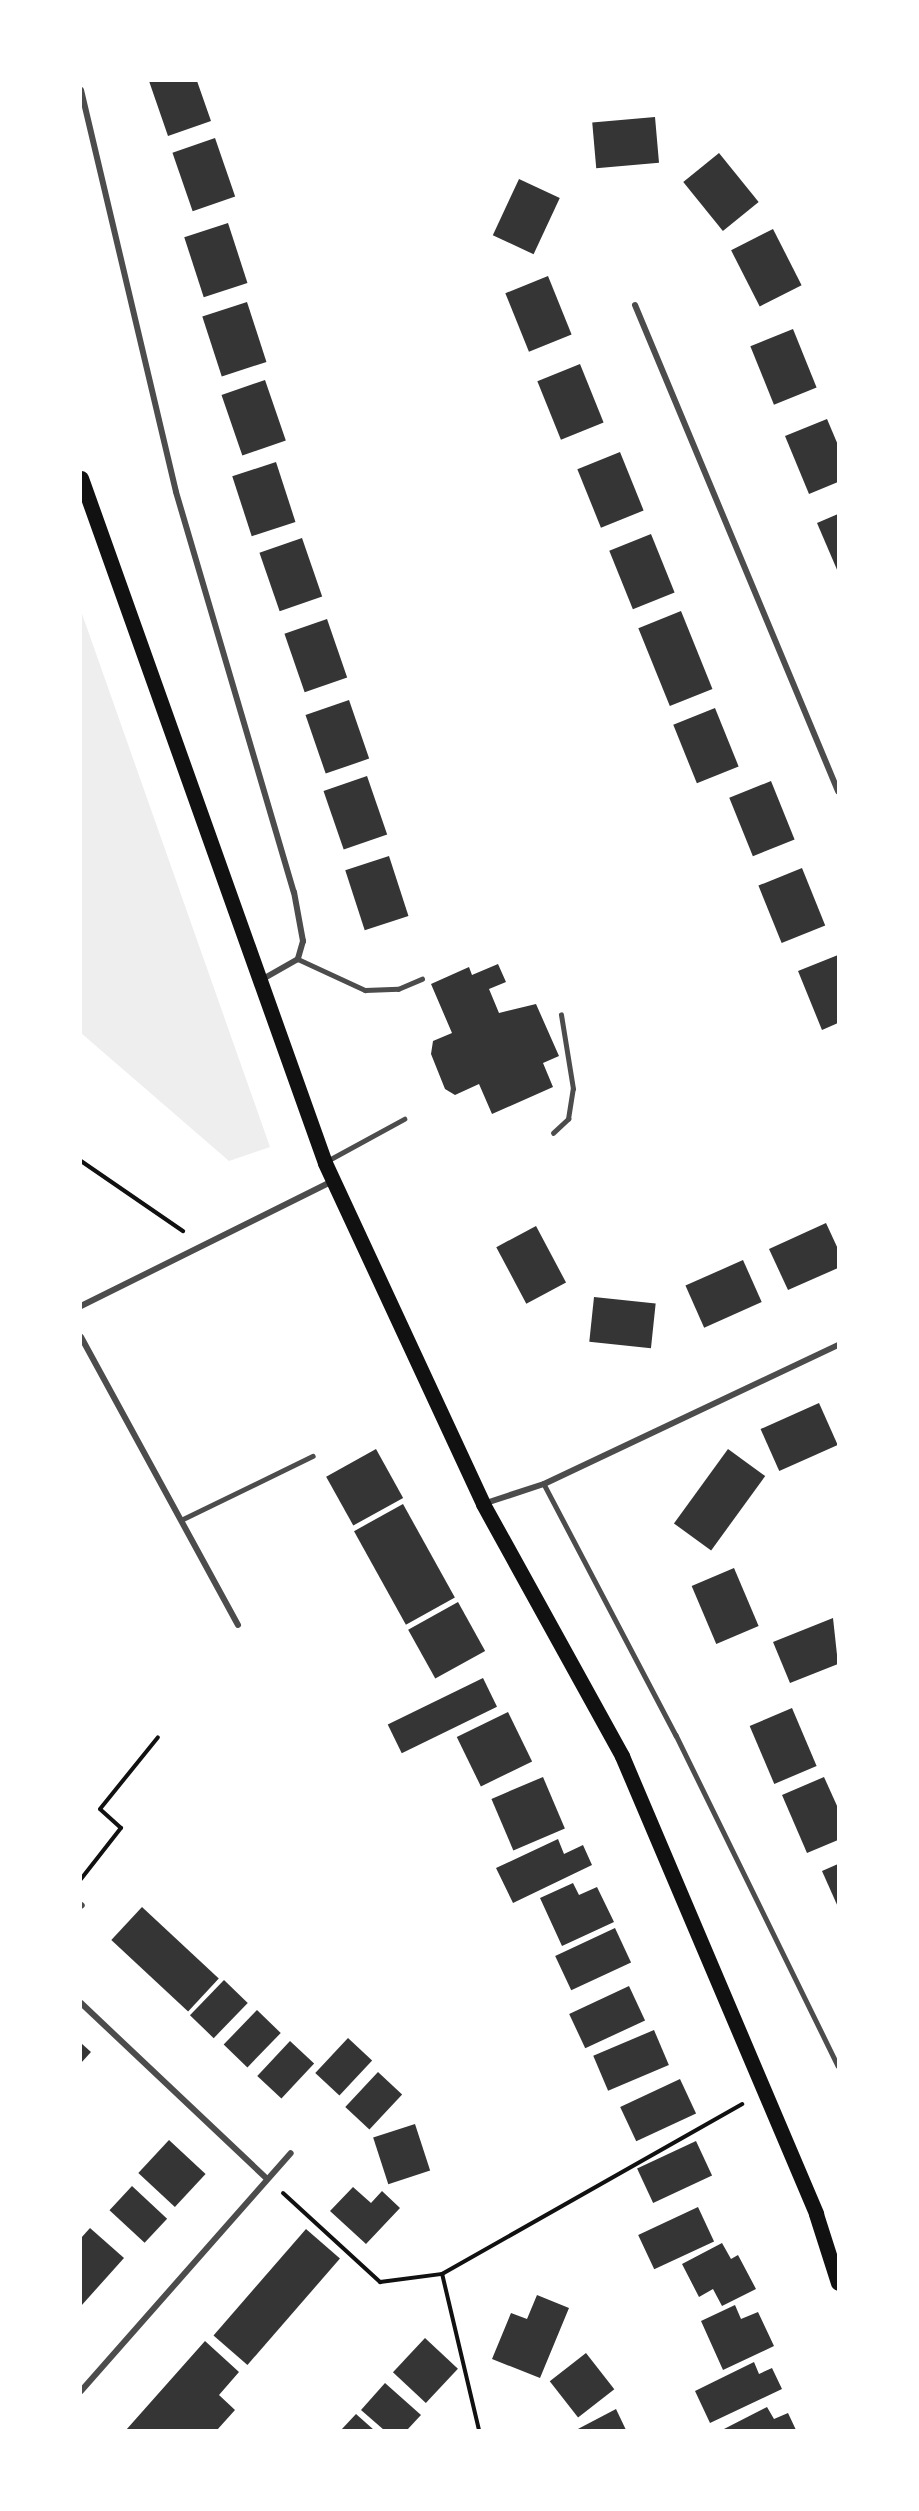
<!DOCTYPE html>
<html>
<head>
<meta charset="utf-8">
<style>
	body { margin:0 }
	#map { position:relative; width:919px; height:2511px; overflow:hidden; background:#fff; font-family:Commissioner,sans-serif }
	div>[style] { position:absolute }
	.green>* { inset:0; background:#eee }
	.building>* { inset:0; background:#353535; transform-origin:0 0 }
	.path>* { height:4px; margin:-2px; padding:0 2px; transform-origin:2px; border-radius:2px; background:#111 }
	.service>* { height:4.5px; margin:-2.25px; padding:0 2.25px; transform-origin:2.25px; border-radius:2.25px; background:#4c4c4c }
	.minor>* { height:6px; margin:-3px; padding:0 3px; transform-origin:3px; border-radius:3px; background:#4c4c4c }
	.primary>* { height:15px; margin:-7.5px; padding:0 7.5px; transform-origin:7.5px; border-radius:7.5px; background:#111 }
	span { translate:-50% -50%; white-space:nowrap; text-align:center; line-height:1.15; -webkit-text-stroke:4.5px #fff; paint-order:stroke }
	.frame { position:absolute; inset:0; border:82px solid #fff; pointer-events:none }
</style>
</head>
<body>
<div id="map">
	<div class="green">
		<div style="clip-path:polygon(81px 611px,270px 1147px,229px 1161px,81px 1033px)"></div>
	</div>
	<div class="building">
		<div style="clip-path:polygon(149px 81px,197px 81px,211px 121px,168px 136px)"></div>
		<div style="left:655px;top:117px;width:46px;height:63px;rotate:85deg"></div>
		<div style="left:215px;top:138px;width:62px;height:45px;rotate:71deg"></div>
		<div style="left:719px;top:153px;width:63px;height:46px;rotate:51deg"></div>
		<div style="left:519px;top:179px;width:45px;height:62px;rotate:25deg"></div>
		<div style="left:228px;top:223px;width:63px;height:46px;rotate:72deg"></div>
		<div style="left:773px;top:229px;width:63px;height:47px;rotate:63deg"></div>
		<div style="left:548px;top:276px;width:63px;height:46px;rotate:68deg"></div>
		<div style="left:247px;top:302px;width:63px;height:47px;rotate:72deg"></div>
		<div style="left:793px;top:329px;width:63px;height:46px;rotate:68deg"></div>
		<div style="left:580px;top:364px;width:63px;height:46px;rotate:68deg"></div>
		<div style="left:265px;top:380px;width:64px;height:46px;rotate:71deg"></div>
		<div style="clip-path:polygon(827px 419px,838px 445px,838px 482px,809px 494px,785px 436px)"></div>
		<div style="left:620px;top:452px;width:63px;height:46px;rotate:68deg"></div>
		<div style="left:276px;top:462px;width:63px;height:46px;rotate:72deg"></div>
		<div style="clip-path:polygon(838px 514px,838px 572px,817px 523px)"></div>
		<div style="left:651px;top:534px;width:63px;height:45px;rotate:68deg"></div>
		<div style="left:302px;top:538px;width:62px;height:45px;rotate:71deg"></div>
		<div style="left:681px;top:611px;width:84px;height:46px;rotate:68deg"></div>
		<div style="left:327px;top:619px;width:62px;height:45px;rotate:71deg"></div>
		<div style="left:349px;top:700px;width:62px;height:46px;rotate:71deg"></div>
		<div style="left:715px;top:708px;width:63px;height:45px;rotate:68deg"></div>
		<div style="left:367px;top:776px;width:62px;height:46px;rotate:71deg"></div>
		<div style="left:771px;top:781px;width:63px;height:45px;rotate:68deg"></div>
		<div style="left:389px;top:856px;width:63px;height:46px;rotate:72deg"></div>
		<div style="left:802px;top:868px;width:62px;height:47px;rotate:68deg"></div>
		<div style="clip-path:polygon(838px 955px,838px 1023px,822px 1030px,798px 971px)"></div>
		<div style="clip-path:polygon(498px 964px,506px 982px,489px 989px,499px 1013px,536px 1004px,559px 1056px,543px 1063px,553px 1087px,492px 1114px,479px 1084px,455px 1095px,445px 1089px,431px 1054px,433px 1041px,452px 1033px,431px 984px,469px 967px,472px 975px)"></div>
		<div style="clip-path:polygon(826px 1223px,838px 1249px,838px 1268px,788px 1290px,769px 1249px)"></div>
		<div style="left:536px;top:1226px;width:64px;height:45px;rotate:62deg"></div>
		<div style="left:743px;top:1260px;width:46px;height:63px;rotate:66deg"></div>
		<div style="left:594px;top:1297px;width:62px;height:45px;rotate:6deg"></div>
		<div style="left:819px;top:1403px;width:46px;height:64px;rotate:66deg"></div>
		<div style="left:376px;top:1449px;width:56px;height:57px;rotate:61deg"></div>
		<div style="left:728px;top:1449px;width:46px;height:92px;rotate:36deg"></div>
		<div style="left:403px;top:1504px;width:107px;height:56px;rotate:61deg"></div>
		<div style="left:734px;top:1568px;width:63px;height:46px;rotate:67deg"></div>
		<div style="left:458px;top:1602px;width:56px;height:57px;rotate:61deg"></div>
		<div style="clip-path:polygon(833px 1618px,838px 1664px,790px 1683px,773px 1642px)"></div>
		<div style="left:483px;top:1678px;width:32px;height:106px;rotate:64deg"></div>
		<div style="left:792px;top:1708px;width:63px;height:46px;rotate:67deg"></div>
		<div style="left:508px;top:1712px;width:55px;height:57px;rotate:64deg"></div>
		<div style="left:543px;top:1777px;width:56px;height:56px;rotate:67deg"></div>
		<div style="clip-path:polygon(824px 1777px,838px 1808px,838px 1840px,807px 1853px,782px 1795px)"></div>
		<div style="clip-path:polygon(558px 1839px,564px 1854px,583px 1845px,592px 1865px,513px 1903px,496px 1868px)"></div>
		<div style="clip-path:polygon(838px 1864px,838px 1907px,822px 1871px)"></div>
		<div style="clip-path:polygon(573px 1883px,579px 1895px,597px 1887px,614px 1922px,562px 1946px,540px 1898px)"></div>
		<div style="left:142px;top:1907px;width:105px;height:45px;rotate:43deg"></div>
		<div style="left:615px;top:1928px;width:38px;height:66px;rotate:65deg"></div>
		<div style="left:224px;top:1980px;width:33px;height:49px;rotate:44deg"></div>
		<div style="left:629px;top:1986px;width:38px;height:66px;rotate:65deg"></div>
		<div style="left:257px;top:2010px;width:33px;height:48px;rotate:44deg"></div>
		<div style="left:654px;top:2030px;width:38px;height:66px;rotate:67deg"></div>
		<div style="left:348px;top:2038px;width:33px;height:48px;rotate:43deg"></div>
		<div style="left:290px;top:2041px;width:33px;height:48px;rotate:43deg"></div>
		<div style="clip-path:polygon(81px 2043px,91px 2052px,81px 2063px)"></div>
		<div style="left:378px;top:2072px;width:33px;height:48px;rotate:43deg"></div>
		<div style="left:680px;top:2079px;width:38px;height:66px;rotate:65deg"></div>
		<div style="left:415px;top:2124px;width:49px;height:44px;rotate:72deg"></div>
		<div style="left:169px;top:2140px;width:50px;height:45px;rotate:43deg"></div>
		<div style="left:696px;top:2141px;width:38px;height:65px;rotate:65deg"></div>
		<div style="left:132px;top:2186px;width:48px;height:33px;rotate:43deg"></div>
		<div style="clip-path:polygon(353px 2187px,371px 2203px,382px 2191px,400px 2208px,366px 2244px,330px 2211px)"></div>
		<div style="left:698px;top:2207px;width:38px;height:66px;rotate:65deg"></div>
		<div style="clip-path:polygon(90px 2228px,124px 2258px,81px 2306px,81px 2238px)"></div>
		<div style="left:306px;top:2229px;width:45px;height:141px;rotate:41deg"></div>
		<div style="clip-path:polygon(722px 2243px,731px 2259px,738px 2255px,756px 2289px,722px 2306px,713px 2289px,699px 2297px,682px 2264px)"></div>
		<div style="clip-path:polygon(537px 2295px,569px 2308px,540px 2378px,492px 2359px,511px 2313px,527px 2319px)"></div>
		<div style="clip-path:polygon(735px 2305px,741px 2319px,758px 2312px,774px 2346px,723px 2370px,701px 2321px)"></div>
		<div style="left:425px;top:2338px;width:45px;height:47px;rotate:43deg"></div>
		<div style="clip-path:polygon(205px 2341px,239px 2372px,219px 2395px,235px 2410px,217px 2430px,126px 2430px)"></div>
		<div style="left:586px;top:2353px;width:46px;height:46px;rotate:52deg"></div>
		<div style="clip-path:polygon(754px 2362px,759px 2374px,772px 2368px,782px 2389px,710px 2423px,695px 2391px)"></div>
		<div style="clip-path:polygon(385px 2383px,421px 2415px,407px 2430px,384px 2430px,361px 2410px)"></div>
		<div style="clip-path:polygon(767px 2407px,774px 2419px,788px 2413px,796px 2430px,722px 2430px)"></div>
		<div style="clip-path:polygon(616px 2409px,626px 2430px,576px 2430px)"></div>
		<div style="clip-path:polygon(356px 2414px,374px 2430px,341px 2430px)"></div>
	</div>
	<div class="path">
		<div style="left:81px;top:1161px;width:124px;rotate:34.5deg"></div>
		<div style="left:81px;top:1879px;width:65px;rotate:-51.9deg"></div>
		<div style="left:121px;top:1828px;width:28px;rotate:-138deg"></div>
		<div style="left:100px;top:1809px;width:92px;rotate:-51.1deg"></div>
		<div style="left:283px;top:2193px;width:132px;rotate:42.5deg"></div>
		<div style="left:380px;top:2282px;width:63px;rotate:-7.4deg"></div>
		<div style="left:479px;top:2430px;width:160px;rotate:-103.3deg"></div>
		<div style="left:442px;top:2274px;width:345px;rotate:-29.5deg"></div>
	</div>
	<div class="service">
		<div style="left:298px;top:959px;width:74px;rotate:24.8deg"></div>
		<div style="left:365px;top:990px;width:33px;rotate:-2deg"></div>
		<div style="left:398px;top:989px;width:26px;rotate:-23deg"></div>
		<div style="left:553px;top:1133px;width:21px;rotate:-43deg"></div>
		<div style="left:568px;top:1119px;width:30px;rotate:-81deg"></div>
		<div style="left:573px;top:1089px;width:75px;rotate:-99.2deg"></div>
		<div style="left:327px;top:1161px;width:88px;rotate:-28.6deg"></div>
		<div style="left:544px;top:1484px;width:284px;rotate:62.3deg"></div>
		<div style="left:676px;top:1735px;width:368px;rotate:63.9deg"></div>
		<div style="left:183px;top:1519px;width:144px;rotate:-25.9deg"></div>
	</div>
	<div class="minor">
		<div style="left:81px;top:90px;width:413px;rotate:76.7deg"></div>
		<div style="left:176px;top:492px;width:417px;rotate:73.6deg"></div>
		<div style="left:294px;top:892px;width:50px;rotate:79.6deg"></div>
		<div style="left:303px;top:941px;width:19px;rotate:106deg"></div>
		<div style="left:298px;top:959px;width:43px;rotate:150.4deg"></div>
		<div style="left:635px;top:305px;width:527px;rotate:67.33deg"></div>
		<div style="left:81px;top:1306px;width:281px;rotate:-26.4deg"></div>
		<div style="left:81px;top:1337px;width:328px;rotate:61.4deg"></div>
		<div style="left:483px;top:1504px;width:64px;rotate:-18.2deg"></div>
		<div style="left:544px;top:1484px;width:325px;rotate:-25.3deg"></div>
		<div style="left:81px;top:1906px;width:1px;rotate:-45deg"></div>
		<div style="left:81px;top:2003px;width:256px;rotate:43.4deg"></div>
		<div style="left:81px;top:2391px;width:317px;rotate:-48.6deg"></div>
	</div>
	<div class="primary">
		<div style="left:81px;top:478px;width:727px;rotate:70.39deg"></div>
		<div style="left:325px;top:1163px;width:376px;rotate:65.1deg"></div>
		<div style="left:483px;top:1504px;width:288px;rotate:61.1deg"></div>
		<div style="left:622px;top:1756px;width:497px;rotate:67deg"></div>
		<div style="left:816px;top:2214px;width:72px;rotate:72.3deg"></div>
	</div>
	<div class="frame"></div>
</div>
</body>
</html>
